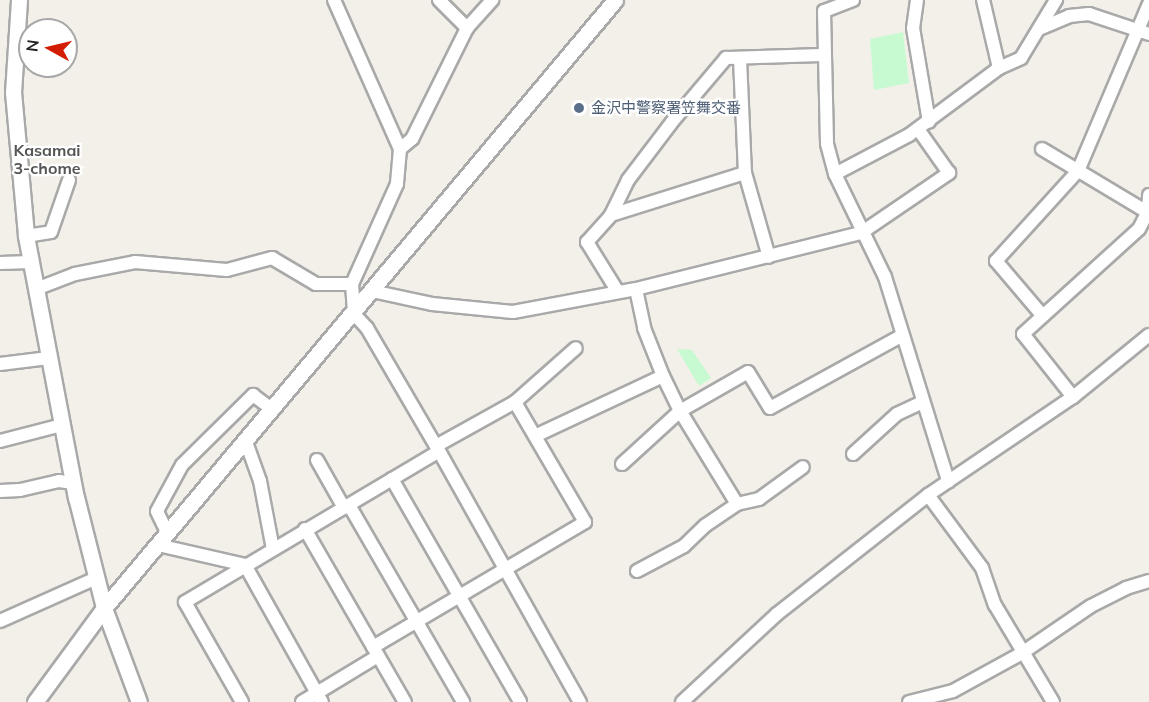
<!DOCTYPE html>
<html>
<head>
<meta charset="utf-8">
<style>
	body { margin:0 }
	#map { position:relative; width:1149px; height:702px; overflow:hidden; background:#f2f0e9; font-family:Mulish,"Noto Sans JP",sans-serif }
	div>[style] { position:absolute }
	.park>* { inset:0; background:#c8fad2 }
	.roads { filter:drop-shadow(2px 0 #a9a9a9) drop-shadow(-2px 0 #a9a9a9) drop-shadow(0 2px #a9a9a9) drop-shadow(0 -2px #a9a9a9) }
	.minor>* { height:12px; margin:-6px; padding:0 6px; transform-origin:6px; border-radius:6px; background:#fff }
	.tertiary>* { height:15px; margin:-7.5px; padding:0 7.5px; transform-origin:7.5px; border-radius:7.5px; background:#fff }
	.dots>* { width:16px; height:16px; translate:-50% -50%; box-sizing:border-box; border:3px solid #fff; border-radius:50% }
	span { translate:-50% -50%; white-space:nowrap; text-align:center; line-height:1.15; -webkit-text-stroke:4.5px #fff; paint-order:stroke }
	.service-label { font-size:15px; color:#4e5e75 }
	.left { translate:0 -50%; text-align:left }
	.neighbourhood-label { font-size:16px; color:#555; font-weight:700 }
	.north { position:absolute; left:18px; top:18px; width:60px; height:60px; box-sizing:border-box; background:#fff; border:2px solid #a7a7a7; border-radius:50%; rotate:278deg; font-size:16px; font-weight:700; line-height:24px; text-align:center; color:#222 }
	.north::after { content:''; display:block; margin:auto; width:21px; height:27px; background:#d21d02; clip-path:polygon(50% 0,100% 100%,50% 72%,0 100%) }
</style>
</head>
<body>
<div id="map">
	<div class="park">
		<div style="clip-path:polygon(903px 32px,909px 83px,874px 90px,870px 39px)"></div>
		<div style="clip-path:polygon(677px 349px,692px 350px,711px 378px,699px 386px)"></div>
	</div>
	<div class="roads">
		<div class="minor">
			<div style="left:334px;top:0;width:163px;rotate:66.1deg"></div>
			<div style="left:400px;top:149px;width:35px;rotate:95deg"></div>
			<div style="left:397px;top:184px;width:110px;rotate:114.2deg"></div>
			<div style="left:352px;top:284px;width:30px;rotate:86deg"></div>
			<div style="left:354px;top:314px;width:19px;rotate:47deg"></div>
			<div style="left:367px;top:328px;width:143px;rotate:59.7deg"></div>
			<div style="left:439px;top:451px;width:288px;rotate:60.7deg"></div>
			<div style="left:439px;top:0;width:40px;rotate:45deg"></div>
			<div style="left:853px;top:0;width:31px;rotate:159deg"></div>
			<div style="left:824px;top:11px;width:133px;rotate:88.7deg"></div>
			<div style="left:827px;top:144px;width:31px;rotate:75deg"></div>
			<div style="left:835px;top:174px;width:114px;rotate:64.1deg"></div>
			<div style="left:885px;top:277px;width:214px;rotate:72.8deg"></div>
			<div style="left:917px;top:0;width:28px;rotate:98deg"></div>
			<div style="left:913px;top:28px;width:95px;rotate:80.3deg"></div>
			<div style="left:1039px;top:29px;width:33px;rotate:-23deg"></div>
			<div style="left:1069px;top:16px;width:20px;rotate:-6deg"></div>
			<div style="left:1089px;top:14px;width:63px;rotate:18.4deg"></div>
			<div style="left:740px;top:59px;width:114px;rotate:87.5deg"></div>
			<div style="left:745px;top:173px;width:87px;rotate:74.1deg"></div>
			<div style="left:999px;top:68px;width:24px;rotate:-24deg"></div>
			<div style="left:1021px;top:58px;width:68px;rotate:-58.9deg"></div>
			<div style="left:400px;top:149px;width:16px;rotate:-40deg"></div>
			<div style="left:412px;top:139px;width:124px;rotate:-63.6deg"></div>
			<div style="left:467px;top:28px;width:38px;rotate:-48deg"></div>
			<div style="left:1042px;top:149px;width:125px;rotate:30.9deg"></div>
			<div style="left:835px;top:174px;width:84px;rotate:-27.8deg"></div>
			<div style="left:909px;top:135px;width:112px;rotate:-36.7deg"></div>
			<div style="left:999px;top:68px;width:70px;rotate:-103.2deg"></div>
			<div style="left:611px;top:215px;width:140px;rotate:-17.4deg"></div>
			<div style="left:26px;top:236px;width:25px;rotate:-9deg"></div>
			<div style="left:51px;top:232px;width:55px;rotate:-70.9deg"></div>
			<div style="left:0;top:263px;width:31px;rotate:-2deg"></div>
			<div style="left:36px;top:289px;width:42px;rotate:-21deg"></div>
			<div style="left:75px;top:274px;width:61px;rotate:-11.3deg"></div>
			<div style="left:135px;top:262px;width:92px;rotate:5deg"></div>
			<div style="left:227px;top:270px;width:47px;rotate:-14.9deg"></div>
			<div style="left:272px;top:258px;width:51px;rotate:30.6deg"></div>
			<div style="left:316px;top:284px;width:36px"></div>
			<div style="left:636px;top:289px;width:40px;rotate:78deg"></div>
			<div style="left:644px;top:328px;width:52px;rotate:68.4deg"></div>
			<div style="left:663px;top:376px;width:39px;rotate:64deg"></div>
			<div style="left:680px;top:411px;width:109px;rotate:58.5deg"></div>
			<div style="left:737px;top:504px;width:23px;rotate:-13deg"></div>
			<div style="left:759px;top:499px;width:54px;rotate:-36deg"></div>
			<div style="left:372px;top:291px;width:61px;rotate:12.2deg"></div>
			<div style="left:432px;top:304px;width:81px;rotate:5.6deg"></div>
			<div style="left:513px;top:312px;width:125px;rotate:-10.6deg"></div>
			<div style="left:636px;top:289px;width:232px;rotate:-14deg"></div>
			<div style="left:861px;top:233px;width:107px;rotate:-34.3deg"></div>
			<div style="left:949px;top:173px;width:54px;rotate:-125.2deg"></div>
			<div style="left:618px;top:292px;width:59px;rotate:-121.8deg"></div>
			<div style="left:587px;top:242px;width:36px;rotate:-48deg"></div>
			<div style="left:611px;top:215px;width:39px;rotate:-64deg"></div>
			<div style="left:628px;top:180px;width:73px;rotate:-52.8deg"></div>
			<div style="left:672px;top:122px;width:84px;rotate:-49.8deg"></div>
			<div style="left:726px;top:58px;width:97px;rotate:-1.8deg"></div>
			<div style="left:1042px;top:315px;width:71px;rotate:-130.4deg"></div>
			<div style="left:996px;top:261px;width:122px;rotate:-47.7deg"></div>
			<div style="left:1078px;top:171px;width:181px;rotate:-67deg"></div>
			<div style="left:0;top:364px;width:49px;rotate:-7deg"></div>
			<div style="left:1073px;top:397px;width:80px;rotate:-128.4deg"></div>
			<div style="left:1023px;top:334px;width:156px;rotate:-42.2deg"></div>
			<div style="left:1139px;top:229px;width:20px;rotate:-63deg"></div>
			<div style="left:1148px;top:211px;width:16px;rotate:-86deg"></div>
			<div style="left:515px;top:402px;width:81px;rotate:-41.5deg"></div>
			<div style="left:537px;top:435px;width:139px;rotate:-25.1deg"></div>
			<div style="left:0;top:441px;width:64px;rotate:-14.5deg"></div>
			<div style="left:246px;top:442px;width:41px;rotate:70.3deg"></div>
			<div style="left:260px;top:481px;width:69px;rotate:79.2deg"></div>
			<div style="left:853px;top:454px;width:59px;rotate:-42.3deg"></div>
			<div style="left:897px;top:414px;width:26px;rotate:-25deg"></div>
			<div style="left:317px;top:460px;width:55px;rotate:60.6deg"></div>
			<div style="left:622px;top:464px;width:79px;rotate:-42.4deg"></div>
			<div style="left:680px;top:411px;width:78px;rotate:-29.8deg"></div>
			<div style="left:748px;top:372px;width:42px;rotate:58.6deg"></div>
			<div style="left:770px;top:408px;width:149px;rotate:-28.8deg"></div>
			<div style="left:392px;top:479px;width:257px;rotate:60.1deg"></div>
			<div style="left:0;top:491px;width:20px;rotate:-3deg"></div>
			<div style="left:20px;top:490px;width:40px;rotate:-13deg"></div>
			<div style="left:59px;top:481px;width:15px;rotate:8deg"></div>
			<div style="left:928px;top:495px;width:91px;rotate:53.5deg"></div>
			<div style="left:982px;top:568px;width:39px;rotate:71deg"></div>
			<div style="left:995px;top:605px;width:113px;rotate:59.1deg"></div>
			<div style="left:349px;top:505px;width:228px;rotate:59.9deg"></div>
			<div style="left:305px;top:529px;width:200px;rotate:60deg"></div>
			<div style="left:168px;top:534px;width:25px;rotate:-116deg"></div>
			<div style="left:157px;top:511px;width:52px;rotate:-61.5deg"></div>
			<div style="left:182px;top:465px;width:100px;rotate:-44.6deg"></div>
			<div style="left:253px;top:395px;width:25px;rotate:37deg"></div>
			<div style="left:158px;top:545px;width:89px;rotate:12.9deg"></div>
			<div style="left:245px;top:565px;width:157px;rotate:60.7deg"></div>
			<div style="left:637px;top:571px;width:53px;rotate:-28deg"></div>
			<div style="left:684px;top:546px;width:30px;rotate:-44deg"></div>
			<div style="left:706px;top:525px;width:37px;rotate:-34deg"></div>
			<div style="left:0;top:621px;width:105px;rotate:-24.1deg"></div>
			<div style="left:373px;top:647px;width:246px;rotate:-30.5deg"></div>
			<div style="left:585px;top:522px;width:139px;rotate:-120.3deg"></div>
			<div style="left:515px;top:402px;width:90px;rotate:150.9deg"></div>
			<div style="left:242px;top:702px;width:115px;rotate:-119.7deg"></div>
			<div style="left:185px;top:602px;width:295px;rotate:-30.7deg"></div>
			<div style="left:302px;top:702px;width:89px;rotate:-31.2deg"></div>
			<div style="left:682px;top:702px;width:129px;rotate:-42.8deg"></div>
			<div style="left:777px;top:614px;width:192px;rotate:-38.2deg"></div>
			<div style="left:928px;top:495px;width:175px;rotate:-34.1deg"></div>
			<div style="left:1073px;top:397px;width:98px;rotate:-39.2deg"></div>
			<div style="left:909px;top:702px;width:45px;rotate:-14deg"></div>
			<div style="left:953px;top:691px;width:79px;rotate:-28.8deg"></div>
			<div style="left:1022px;top:653px;width:83px;rotate:-34.3deg"></div>
			<div style="left:1091px;top:606px;width:39px;rotate:-27deg"></div>
			<div style="left:1126px;top:588px;width:24px;rotate:-17deg"></div>
		</div>
		<div class="tertiary">
			<div style="left:19px;top:0;width:92px;rotate:93.7deg"></div>
			<div style="left:13px;top:92px;width:145px;rotate:84.8deg"></div>
			<div style="left:26px;top:236px;width:266px;rotate:79.2deg"></div>
			<div style="left:76px;top:497px;width:114px;rotate:75.8deg"></div>
			<div style="left:104px;top:608px;width:100px;rotate:69.6deg"></div>
			<div style="left:35px;top:702px;width:117px;rotate:-53.7deg"></div>
			<div style="left:104px;top:608px;width:794px;rotate:-49.95deg"></div>
		</div>
	</div>
	<div class="dots">
		<div style="left:579px;top:108px;background:#5c6f8a"></div>
	</div>
	<div class="service-label">
		<span class="left" style="left:591px;top:108px">金沢中警察署笠舞交番</span>
	</div>
	<div class="neighbourhood-label">
		<span style="left:47px;top:159px">Kasamai<br>3-chome</span>
	</div>
	<div class="north">N</div>
</div>
</body>
</html>
